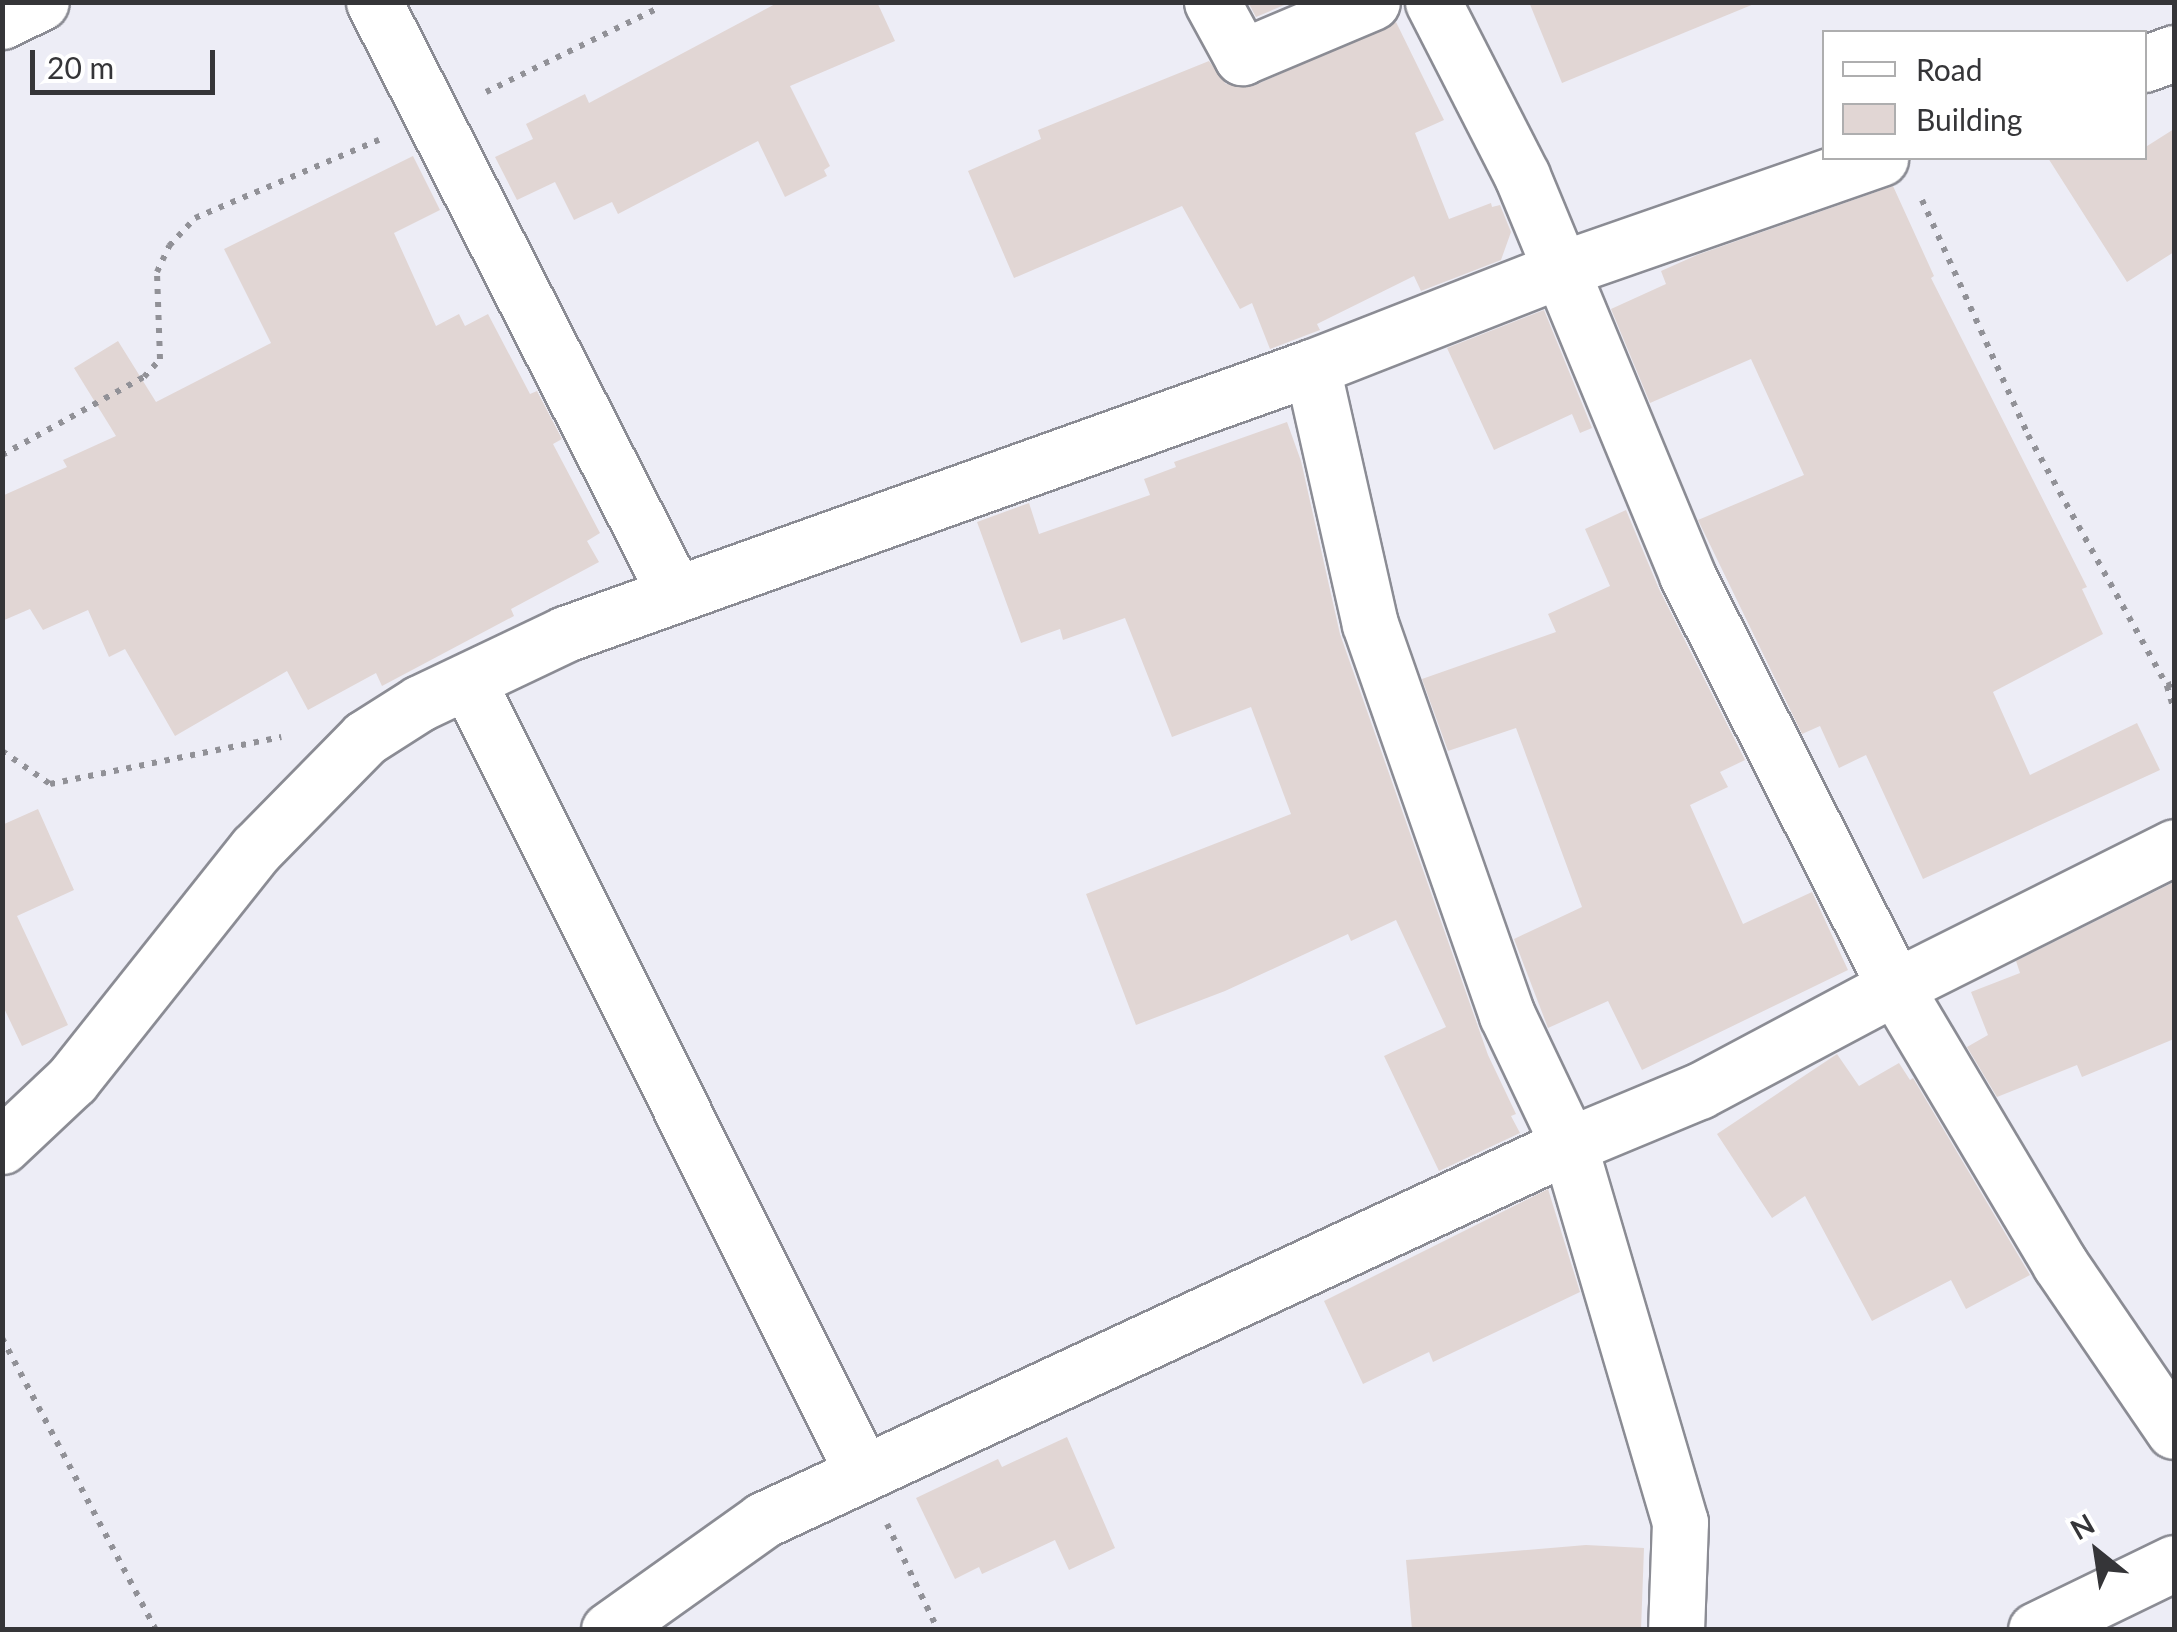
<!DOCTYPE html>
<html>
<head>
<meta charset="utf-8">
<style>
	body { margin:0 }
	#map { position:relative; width:2177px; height:1632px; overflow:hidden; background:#ededf6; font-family:Lato,sans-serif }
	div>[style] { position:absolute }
	.building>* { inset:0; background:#e1d6d4 }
	.path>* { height:6px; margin-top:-3px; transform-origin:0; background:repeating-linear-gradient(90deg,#919197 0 5px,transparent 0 13px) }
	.roads { filter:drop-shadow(2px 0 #8b8c94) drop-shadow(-2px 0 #8b8c94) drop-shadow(0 2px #8b8c94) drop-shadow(0 -2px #8b8c94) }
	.minor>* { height:55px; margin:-27.5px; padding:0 27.5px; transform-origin:27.5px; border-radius:27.5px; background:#fff }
	.tertiary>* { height:55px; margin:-27.5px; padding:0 27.5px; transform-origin:27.5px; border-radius:27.5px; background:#fff }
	span { translate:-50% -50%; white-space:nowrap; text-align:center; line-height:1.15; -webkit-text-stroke:8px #fff; paint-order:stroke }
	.frame { position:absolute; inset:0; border:5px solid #353538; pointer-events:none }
	.legend { position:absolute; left:1822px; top:30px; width:325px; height:130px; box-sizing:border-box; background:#fff; border:2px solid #aeaeaf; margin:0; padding:12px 18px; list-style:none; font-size:30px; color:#353538 }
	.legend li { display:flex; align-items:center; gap:20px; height:50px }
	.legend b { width:50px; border:2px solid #aeaeaf }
	.north { position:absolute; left:2047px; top:1502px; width:100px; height:100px; -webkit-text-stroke:8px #fff; paint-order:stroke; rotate:330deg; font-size:28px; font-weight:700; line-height:40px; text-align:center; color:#353538 }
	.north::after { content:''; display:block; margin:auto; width:35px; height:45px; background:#353538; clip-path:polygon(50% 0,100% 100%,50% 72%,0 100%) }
	.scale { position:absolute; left:30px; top:50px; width:185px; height:45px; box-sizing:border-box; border:5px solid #353538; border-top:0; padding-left:12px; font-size:30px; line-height:35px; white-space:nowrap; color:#353538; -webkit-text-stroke:8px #fff; paint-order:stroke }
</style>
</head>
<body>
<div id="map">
	<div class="building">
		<div style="clip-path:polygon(779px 2px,877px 2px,895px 41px,790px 86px,830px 166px,824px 170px,827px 176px,785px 197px,758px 141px,618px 214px,612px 202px,574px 220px,555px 182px,517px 200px,495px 157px,533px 139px,526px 124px,585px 94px,589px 103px)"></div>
		<div style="clip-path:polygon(1248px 2px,1291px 2px,1256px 17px)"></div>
		<div style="clip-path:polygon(1529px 2px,1753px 2px,1754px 4px,1562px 83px)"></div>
		<div style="clip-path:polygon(1396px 22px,1444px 120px,1415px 133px,1449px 219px,1491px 203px,1492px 207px,1500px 205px,1511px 232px,1501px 260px,1421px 291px,1414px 276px,1317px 324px,1320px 330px,1270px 349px,1252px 303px,1240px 309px,1182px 206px,1014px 278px,968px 171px,1041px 139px,1038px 130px,1209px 61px,1226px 84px,1253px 86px)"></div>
		<div style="clip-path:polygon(2174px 129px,2174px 252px,2127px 282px,2048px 158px,2144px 158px,2144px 148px)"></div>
		<div style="clip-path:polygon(413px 156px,440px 210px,394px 233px,436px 326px,459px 314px,465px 326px,488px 314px,530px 394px,537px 391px,562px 439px,553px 444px,600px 533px,587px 541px,599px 562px,511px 609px,514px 616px,382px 686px,376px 673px,308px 710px,287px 671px,175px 736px,125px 649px,109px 657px,88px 610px,43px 630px,30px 609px,2px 621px,2px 496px,67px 467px,63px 460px,116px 436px,74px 368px,118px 341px,156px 402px,271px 343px,224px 249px)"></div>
		<div style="clip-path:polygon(1893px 186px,1934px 276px,1931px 278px,2087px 587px,2082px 589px,2103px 634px,1993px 692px,2030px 775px,2137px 723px,2160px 770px,1923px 879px,1866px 755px,1839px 768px,1820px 726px,1802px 734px,1698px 520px,1804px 475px,1751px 359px,1650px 403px,1611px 309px,1666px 284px,1661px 271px,1697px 255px)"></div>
		<div style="clip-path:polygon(1544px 310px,1592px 428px,1580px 433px,1572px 414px,1494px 450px,1447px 348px)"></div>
		<div style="clip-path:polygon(1287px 422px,1301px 461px,1340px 634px,1488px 1055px,1516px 1114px,1511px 1116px,1520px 1133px,1439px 1171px,1384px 1056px,1446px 1027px,1396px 920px,1351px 941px,1348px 934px,1225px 991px,1136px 1025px,1086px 894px,1291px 814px,1251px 707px,1172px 737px,1125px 618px,1063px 640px,1060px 629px,1021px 643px,977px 522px,1029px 503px,1039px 534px,1150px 495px,1144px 479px,1176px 467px,1174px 462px)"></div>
		<div style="clip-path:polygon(1626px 510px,1659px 589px,1745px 760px,1720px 772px,1728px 787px,1690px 805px,1743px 924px,1812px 892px,1848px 970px,1642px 1070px,1608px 1001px,1548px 1028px,1514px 939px,1582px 907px,1516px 728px,1448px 751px,1422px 679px,1556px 632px,1548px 614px,1610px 586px,1585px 529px)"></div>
		<div style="clip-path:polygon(38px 809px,74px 890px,17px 916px,68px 1025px,22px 1046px,2px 1004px,2px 825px)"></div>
		<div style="clip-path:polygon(2174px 882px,2174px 1039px,2082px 1077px,2077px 1065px,1997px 1097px,1967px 1047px,1988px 1035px,1971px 992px,2020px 973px,2016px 961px)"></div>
		<div style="clip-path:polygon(1837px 1054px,1859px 1086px,1899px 1063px,1910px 1080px,1913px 1078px,2030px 1275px,1966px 1309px,1951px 1280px,1872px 1321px,1805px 1196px,1772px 1218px,1717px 1134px)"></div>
		<div style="clip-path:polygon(1548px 1189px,1580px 1292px,1433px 1362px,1429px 1352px,1363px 1384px,1324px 1301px)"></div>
		<div style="clip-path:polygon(1067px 1437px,1115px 1548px,1069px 1570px,1055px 1540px,982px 1574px,979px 1567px,955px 1579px,916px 1498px,998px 1459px,1002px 1467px)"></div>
		<div style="clip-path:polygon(1586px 1545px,1644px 1548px,1641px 1630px,1412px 1630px,1406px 1560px)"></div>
	</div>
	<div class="path">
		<div style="left:486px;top:92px;width:194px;rotate:-26deg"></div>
		<div style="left:1922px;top:200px;width:258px;rotate:65.7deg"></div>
		<div style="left:2028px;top:435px;width:287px;rotate:61deg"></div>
		<div style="left:2167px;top:686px;width:8px;rotate:-23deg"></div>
		<div style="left:2px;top:455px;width:162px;rotate:-28.8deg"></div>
		<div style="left:144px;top:377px;width:24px;rotate:-48deg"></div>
		<div style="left:160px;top:359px;width:87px;rotate:-92deg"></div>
		<div style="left:157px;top:272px;width:29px;rotate:-65deg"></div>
		<div style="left:169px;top:246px;width:38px;rotate:-47deg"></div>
		<div style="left:195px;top:218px;width:200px;rotate:-23deg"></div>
		<div style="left:2167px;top:686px;width:25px;rotate:74deg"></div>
		<div style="left:2px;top:751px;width:58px;rotate:34.5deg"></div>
		<div style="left:50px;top:784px;width:236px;rotate:-11.5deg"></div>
		<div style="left:2px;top:1338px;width:330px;rotate:62.2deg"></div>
		<div style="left:887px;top:1524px;width:118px;rotate:64.3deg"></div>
	</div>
	<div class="roads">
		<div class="minor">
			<div style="left:374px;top:2px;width:663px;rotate:63.01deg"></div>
			<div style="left:1212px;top:2px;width:63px;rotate:61.4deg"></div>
			<div style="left:1242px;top:57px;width:141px;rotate:-22.9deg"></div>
			<div style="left:1433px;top:2px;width:195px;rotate:62.9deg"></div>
			<div style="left:1522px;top:176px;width:432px;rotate:67.5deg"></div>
			<div style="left:1687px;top:575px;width:462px;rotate:63.2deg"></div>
			<div style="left:1895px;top:987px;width:322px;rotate:59.2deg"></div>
			<div style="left:2060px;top:1264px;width:202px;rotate:55.7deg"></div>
			<div style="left:2px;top:21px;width:43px;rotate:-26deg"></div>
			<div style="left:2144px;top:64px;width:32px;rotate:-20deg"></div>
			<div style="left:1312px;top:367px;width:263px;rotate:77.3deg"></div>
			<div style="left:1370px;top:624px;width:414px;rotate:70.7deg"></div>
			<div style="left:1507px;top:1015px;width:144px;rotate:64.5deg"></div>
			<div style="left:1569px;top:1145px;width:393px;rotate:73.6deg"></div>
			<div style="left:1680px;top:1522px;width:108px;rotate:92.1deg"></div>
			<div style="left:468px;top:682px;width:884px;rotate:63.46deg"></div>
			<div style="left:256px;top:849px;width:156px;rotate:-45.5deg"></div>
			<div style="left:365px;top:738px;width:65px;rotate:-32.5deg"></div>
			<div style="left:420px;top:703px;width:161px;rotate:-25.4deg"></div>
			<div style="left:565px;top:634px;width:793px;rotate:-19.67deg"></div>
			<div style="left:1312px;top:367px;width:269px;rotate:-21.4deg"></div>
			<div style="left:1562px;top:269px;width:337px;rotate:-19.2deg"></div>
			<div style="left:609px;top:1630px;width:189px;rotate:-35.5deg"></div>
			<div style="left:763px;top:1520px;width:889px;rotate:-24.95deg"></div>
			<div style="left:1569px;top:1145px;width:141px;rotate:-22.6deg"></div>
			<div style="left:1699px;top:1091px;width:222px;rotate:-28deg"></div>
			<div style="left:1895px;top:987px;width:312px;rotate:-26.6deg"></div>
			<div style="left:2036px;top:1630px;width:153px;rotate:-25.9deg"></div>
		</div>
		<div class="tertiary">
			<div style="left:2px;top:1146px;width:96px;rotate:-43.3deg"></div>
			<div style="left:72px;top:1080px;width:295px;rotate:-51.5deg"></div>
		</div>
	</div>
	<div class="frame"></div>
	<ul class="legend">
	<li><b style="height:12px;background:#fff"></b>Road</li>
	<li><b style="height:28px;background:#e1d6d4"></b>Building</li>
	</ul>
	<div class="north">N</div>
	<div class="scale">20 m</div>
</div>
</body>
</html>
